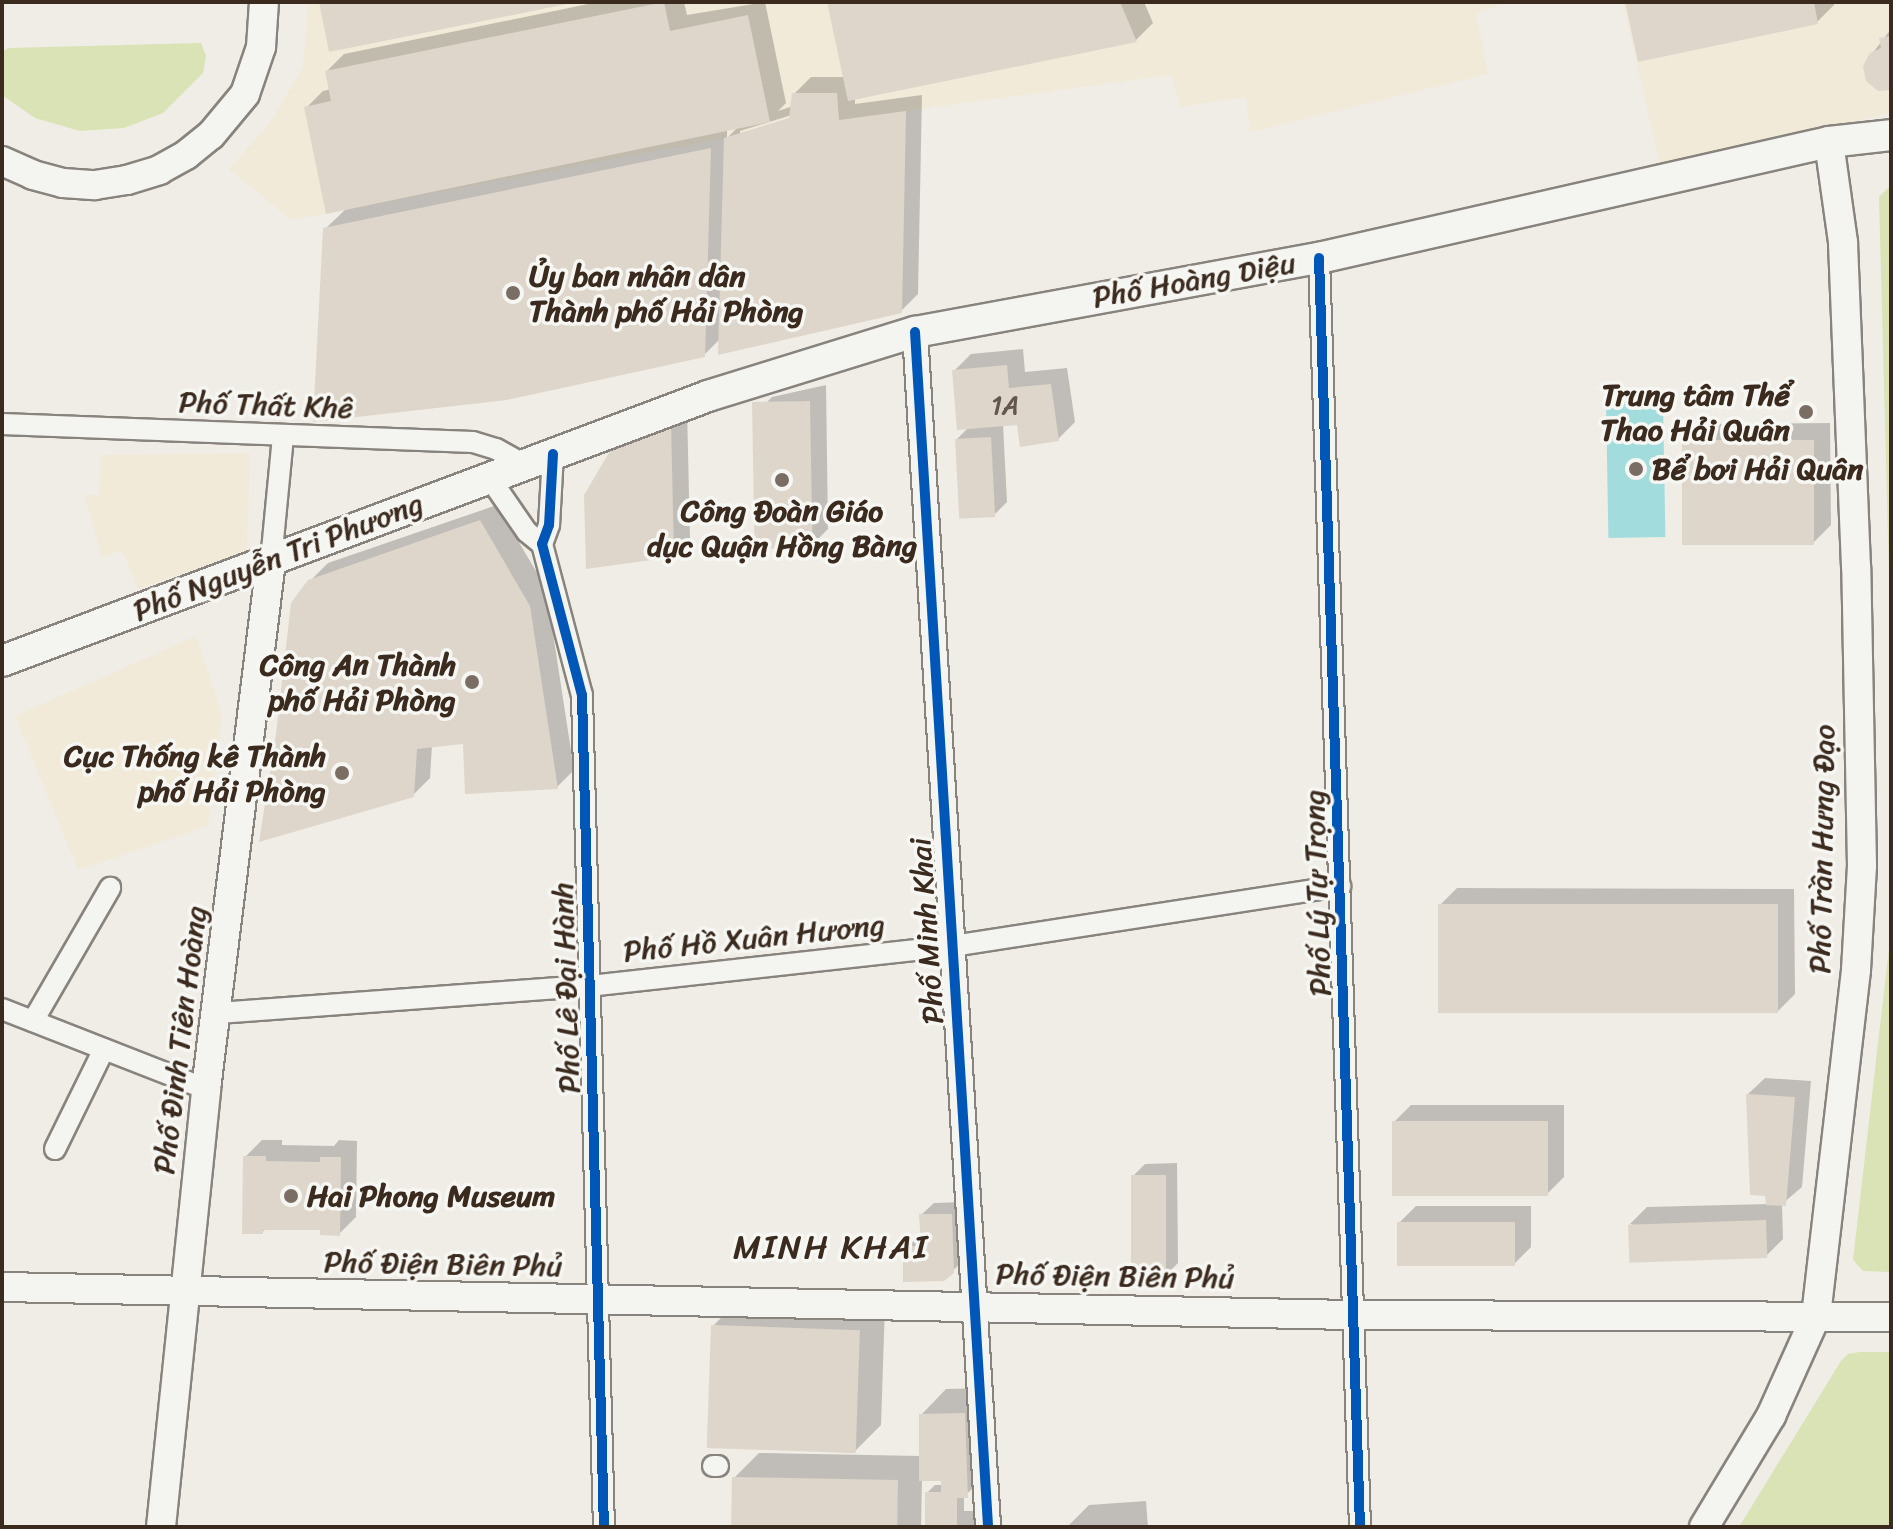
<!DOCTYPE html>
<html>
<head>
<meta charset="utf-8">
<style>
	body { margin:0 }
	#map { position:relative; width:1893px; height:1529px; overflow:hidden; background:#f0ede6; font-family:Sriracha,sans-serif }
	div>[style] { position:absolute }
	.built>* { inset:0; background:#f1ead9 }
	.green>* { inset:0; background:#d9e3b6 }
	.water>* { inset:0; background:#a3dcdd; transform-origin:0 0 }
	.shadow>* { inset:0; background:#0003 }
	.building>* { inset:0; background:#ded6ca; transform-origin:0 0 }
	.roads { filter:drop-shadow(2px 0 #88837d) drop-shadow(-2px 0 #88837d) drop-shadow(0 2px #88837d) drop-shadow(0 -2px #88837d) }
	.minor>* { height:20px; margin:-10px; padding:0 10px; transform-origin:10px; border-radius:10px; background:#f4f4f1 }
	.tertiary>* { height:24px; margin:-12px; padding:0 12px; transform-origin:12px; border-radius:12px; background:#f4f4f1 }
	.secondary>* { height:28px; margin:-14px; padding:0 14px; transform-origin:14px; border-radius:14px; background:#f4f4f1 }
	.primary>* { height:30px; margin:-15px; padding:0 15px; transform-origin:15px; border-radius:15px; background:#f4f4f1 }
	.cycleway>* { height:10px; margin:-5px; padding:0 5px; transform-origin:5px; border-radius:5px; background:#0057b8 }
	.dots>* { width:22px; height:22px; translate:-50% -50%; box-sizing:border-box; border:4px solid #f6f6f2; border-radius:50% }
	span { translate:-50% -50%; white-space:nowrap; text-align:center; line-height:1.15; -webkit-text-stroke:7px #f6f6f2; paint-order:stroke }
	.number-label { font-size:26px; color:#64564a }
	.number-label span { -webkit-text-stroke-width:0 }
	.poi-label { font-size:30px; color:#3b2a1e; font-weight:700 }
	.left { translate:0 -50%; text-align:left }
	.right { translate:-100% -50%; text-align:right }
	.street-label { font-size:30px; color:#3b2a1e }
	.quarter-label { font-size:34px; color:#3b2a1e; letter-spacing:2px }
	.frame { position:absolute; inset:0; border:4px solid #3b2a1e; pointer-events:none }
</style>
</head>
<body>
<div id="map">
	<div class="built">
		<div style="clip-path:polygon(308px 2px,1507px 2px,1476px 13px,1488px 74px,1250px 132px,1246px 97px,1180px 107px,1171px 75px,839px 120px,837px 93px,793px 93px,789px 118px,724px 138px,291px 220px,229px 169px,270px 123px,303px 67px)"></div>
		<div style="clip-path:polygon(1623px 2px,1891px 2px,1891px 113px,1660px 166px)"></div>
		<div style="clip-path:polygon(250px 453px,247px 551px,138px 589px,122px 550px,102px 557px,84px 495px,99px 495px,101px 455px)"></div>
		<div style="clip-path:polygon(196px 636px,222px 715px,208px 826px,78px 870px,15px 716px)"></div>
	</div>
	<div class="green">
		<div style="clip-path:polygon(201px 43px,206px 56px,203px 73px,163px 113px,124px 128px,80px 131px,35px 118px,2px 95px,2px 52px,8px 48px)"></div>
		<div style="clip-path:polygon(1891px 185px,1891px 651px,1879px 197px)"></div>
		<div style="clip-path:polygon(1891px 931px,1891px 1272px,1863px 1271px,1853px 1260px)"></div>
		<div style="clip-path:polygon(1860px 1352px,1891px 1352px,1891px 1527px,1739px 1527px,1841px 1361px,1848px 1354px)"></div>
	</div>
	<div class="water">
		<div style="left:1663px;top:400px;width:137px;height:57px;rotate:89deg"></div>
	</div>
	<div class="shadow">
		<div style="clip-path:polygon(evenodd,598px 2px,684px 2px,687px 15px,765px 2px,786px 103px,778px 111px,793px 106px,794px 94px,811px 77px,845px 77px,829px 2px,1144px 2px,1153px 23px,1136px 40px,855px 98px,855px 104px,922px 95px,918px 294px,901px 311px,720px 339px,704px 355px,325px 229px,347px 208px,306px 108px,323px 91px,331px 89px,327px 71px,344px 54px,598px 2px,798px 113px,800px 117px,740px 135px,740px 131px,798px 113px,598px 2px,739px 126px,727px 138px,727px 129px,739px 126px)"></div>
		<div style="clip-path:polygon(1627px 2px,1834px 2px,1834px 5px,1817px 22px)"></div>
		<div style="clip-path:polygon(1891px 29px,1891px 87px,1872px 54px)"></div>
		<div style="clip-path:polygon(1023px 349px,1025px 372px,1067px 368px,1075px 422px,1058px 439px,1019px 423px,1003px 424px,1007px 502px,994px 515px,957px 439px,969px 427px,954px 371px,971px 354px)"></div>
		<div style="clip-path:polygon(826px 385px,828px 529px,811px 546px,755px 414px,772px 397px)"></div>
		<div style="clip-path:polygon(687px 407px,690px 538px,673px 555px,611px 453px,629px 435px)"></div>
		<div style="clip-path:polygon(1830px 423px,1831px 525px,1814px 542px,1684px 441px,1701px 424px)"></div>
		<div style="clip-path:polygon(497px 505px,546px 588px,574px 770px,557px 787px,465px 742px,432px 745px,430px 778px,412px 796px,310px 581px,328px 563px)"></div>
		<div style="clip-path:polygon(1457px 888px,1794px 889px,1795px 994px,1778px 1011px,1440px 905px)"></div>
		<div style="clip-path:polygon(1765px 1078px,1811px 1081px,1802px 1187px,1782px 1204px,1783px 1239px,1766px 1256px,1630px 1224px,1647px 1207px,1768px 1204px,1748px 1094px)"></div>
		<div style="clip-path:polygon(1411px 1105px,1564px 1105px,1564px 1177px,1547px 1194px,1394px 1122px)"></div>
		<div style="clip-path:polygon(262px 1140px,282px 1140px,282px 1145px,334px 1146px,339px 1140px,357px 1141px,356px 1217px,339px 1234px,322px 1228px,267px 1228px,262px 1232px,245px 1157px)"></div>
		<div style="clip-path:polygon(1177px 1163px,1178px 1263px,1166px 1275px,1133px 1176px,1145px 1164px)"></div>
		<div style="clip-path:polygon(963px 1202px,966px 1258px,944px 1279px,905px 1247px,922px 1235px,921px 1215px,934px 1203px)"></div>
		<div style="clip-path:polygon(1416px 1206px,1531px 1206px,1531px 1247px,1514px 1264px,1399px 1223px)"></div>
		<div style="clip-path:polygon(738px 1301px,885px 1305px,881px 1425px,855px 1451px,713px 1326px)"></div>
		<div style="clip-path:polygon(990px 1388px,984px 1479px,964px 1496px,964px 1511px,997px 1511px,996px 1527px,927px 1527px,927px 1493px,935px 1485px,943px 1485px,946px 1479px,922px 1479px,921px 1527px,732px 1527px,734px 1478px,759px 1453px,921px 1456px,921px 1415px,946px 1389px)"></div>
		<div style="clip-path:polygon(1146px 1501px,1148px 1527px,1067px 1527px,1089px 1505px)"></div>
	</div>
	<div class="building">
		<div style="clip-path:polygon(319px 2px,572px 2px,572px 3px,329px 52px)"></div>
		<div style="clip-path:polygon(664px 2px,670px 31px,748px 15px,770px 122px,326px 214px,304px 107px,331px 101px,325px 71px)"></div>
		<div style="clip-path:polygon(827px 2px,1120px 2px,1137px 42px,848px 101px)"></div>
		<div style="clip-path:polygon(1625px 2px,1814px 2px,1818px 24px,1638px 62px)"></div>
		<div style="clip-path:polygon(1891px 36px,1891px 90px,1878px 91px,1866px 81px,1863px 66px,1870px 53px,1881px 48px,1879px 38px)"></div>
		<div style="clip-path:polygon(792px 93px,837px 93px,839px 120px,906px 111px,902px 313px,718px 355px,724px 138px,789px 118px)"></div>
		<div style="clip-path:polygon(711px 148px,705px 357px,507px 400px,313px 422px,323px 228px)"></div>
		<div style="clip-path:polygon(1007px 365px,1009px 388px,1051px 384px,1059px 441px,1020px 447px,1017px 425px,957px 430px,952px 370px)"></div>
		<div style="left:810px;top:401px;width:147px;height:58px;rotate:89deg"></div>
		<div style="clip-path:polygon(671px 422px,674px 557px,586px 569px,584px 495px,610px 451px)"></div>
		<div style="left:991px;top:437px;width:80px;height:36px;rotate:87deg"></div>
		<div style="left:1682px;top:440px;width:132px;height:105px"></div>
		<div style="clip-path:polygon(480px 520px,530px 606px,558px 789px,465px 794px,463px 744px,417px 749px,414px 797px,259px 842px,276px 734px,291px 603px,308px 580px)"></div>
		<div style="left:1438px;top:904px;width:340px;height:109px"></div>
		<div style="clip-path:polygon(1746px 1094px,1795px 1097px,1786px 1206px,1766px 1205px,1765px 1196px,1750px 1195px)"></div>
		<div style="left:1392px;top:1121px;width:156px;height:75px"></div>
		<div style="clip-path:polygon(243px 1156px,266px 1156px,266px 1161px,320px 1162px,320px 1157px,341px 1157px,340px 1236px,320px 1235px,320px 1230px,263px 1230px,263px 1234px,242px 1234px)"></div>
		<div style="left:1131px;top:1175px;width:35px;height:102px"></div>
		<div style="clip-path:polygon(919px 1214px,952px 1214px,954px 1273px,944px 1281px,903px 1282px,903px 1246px,921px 1246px)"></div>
		<div style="left:1766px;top:1220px;width:38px;height:138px;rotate:88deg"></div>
		<div style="left:1397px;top:1222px;width:118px;height:44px"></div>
		<div style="left:711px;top:1325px;width:149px;height:123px;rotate:2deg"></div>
		<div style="clip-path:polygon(965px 1413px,968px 1498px,957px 1498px,957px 1527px,925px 1527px,925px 1492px,941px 1492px,941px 1481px,919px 1481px,919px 1414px)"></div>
		<div style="left:732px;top:1477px;width:166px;height:50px;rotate:1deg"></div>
	</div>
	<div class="roads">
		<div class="minor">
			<div style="left:1319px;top:258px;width:1270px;rotate:88.15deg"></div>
			<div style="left:2px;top:424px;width:471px;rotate:2.2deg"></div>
			<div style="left:473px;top:442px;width:24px;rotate:17deg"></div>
			<div style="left:496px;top:449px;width:31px;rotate:29deg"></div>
			<div style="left:553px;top:454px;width:71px;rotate:93.2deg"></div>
			<div style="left:549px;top:525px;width:20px;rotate:110deg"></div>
			<div style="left:542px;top:544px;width:156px;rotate:75.2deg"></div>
			<div style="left:582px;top:695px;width:832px;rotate:88.49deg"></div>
			<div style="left:489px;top:477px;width:67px;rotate:55.4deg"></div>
			<div style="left:527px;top:532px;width:19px;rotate:39deg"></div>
			<div style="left:271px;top:561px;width:125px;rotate:-84.5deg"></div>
			<div style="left:2px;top:1009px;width:219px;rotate:21.4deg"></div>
			<div style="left:218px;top:1013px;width:372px;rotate:-4.2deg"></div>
			<div style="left:589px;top:986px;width:365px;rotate:-6.3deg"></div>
			<div style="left:952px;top:946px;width:393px;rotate:-8.8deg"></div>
			<div style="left:33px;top:1021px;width:154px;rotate:-59.9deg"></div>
			<div style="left:55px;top:1149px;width:111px;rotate:-63.9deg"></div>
			<div style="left:713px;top:1466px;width:5px"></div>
		</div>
		<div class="tertiary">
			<div style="left:915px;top:332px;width:1197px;rotate:86.5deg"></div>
		</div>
		<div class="secondary">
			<div style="left:2px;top:161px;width:34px;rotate:24deg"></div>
			<div style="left:33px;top:175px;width:31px;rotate:15deg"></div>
			<div style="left:63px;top:183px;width:32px;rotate:4deg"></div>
			<div style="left:95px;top:185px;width:32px;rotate:-9deg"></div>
			<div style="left:127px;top:180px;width:34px;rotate:-17deg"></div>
			<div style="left:159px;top:170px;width:31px;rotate:-29deg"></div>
			<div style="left:186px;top:155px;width:32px;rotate:-39deg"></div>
			<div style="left:211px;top:135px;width:53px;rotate:-50.3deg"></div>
			<div style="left:245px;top:94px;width:50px;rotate:-71.2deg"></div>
			<div style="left:261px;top:47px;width:45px;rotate:-86.2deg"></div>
			<div style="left:2px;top:1287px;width:1352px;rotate:1.19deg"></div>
			<div style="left:1354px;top:1315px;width:537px;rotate:0.21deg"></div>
			<div style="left:161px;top:1527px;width:440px;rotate:-84.1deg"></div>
			<div style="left:206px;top:1089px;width:532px;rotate:-82.98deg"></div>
			<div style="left:1704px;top:1527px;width:130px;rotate:-58.9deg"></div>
			<div style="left:1771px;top:1416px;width:110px;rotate:-65.8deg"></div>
			<div style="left:1816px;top:1316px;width:348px;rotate:-83.4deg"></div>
			<div style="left:1856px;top:970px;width:104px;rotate:-86.7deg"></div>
			<div style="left:1862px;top:866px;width:299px;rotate:-91.1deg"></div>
			<div style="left:1856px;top:567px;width:325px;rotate:-92.3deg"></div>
			<div style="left:1843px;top:242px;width:101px;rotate:-98deg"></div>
		</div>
		<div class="primary">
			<div style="left:2px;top:661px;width:754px;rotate:-20.57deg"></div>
			<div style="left:708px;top:396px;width:217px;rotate:-17.2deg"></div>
			<div style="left:915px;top:332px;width:411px;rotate:-10.4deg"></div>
			<div style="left:1319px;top:258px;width:523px;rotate:-12.81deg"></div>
			<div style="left:1829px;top:142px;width:62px;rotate:-6.4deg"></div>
		</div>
	</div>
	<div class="cycleway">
		<div style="left:1319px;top:258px;width:1270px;rotate:88.15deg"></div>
		<div style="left:915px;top:332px;width:1197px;rotate:86.5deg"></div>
		<div style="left:553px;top:454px;width:71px;rotate:93.2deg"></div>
		<div style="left:549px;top:525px;width:20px;rotate:110deg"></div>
		<div style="left:542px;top:544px;width:156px;rotate:75.2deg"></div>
		<div style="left:582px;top:695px;width:832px;rotate:88.49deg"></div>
	</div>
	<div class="dots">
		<div style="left:513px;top:293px;background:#7a6e64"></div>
		<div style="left:1806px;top:412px;background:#7a6e64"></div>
		<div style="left:1636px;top:469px;background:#7a6e64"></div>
		<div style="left:782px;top:480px;background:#7a6e64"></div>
		<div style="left:472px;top:682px;background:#7a6e64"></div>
		<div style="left:342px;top:773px;background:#7a6e64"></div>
		<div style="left:291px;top:1196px;background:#7a6e64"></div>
	</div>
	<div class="number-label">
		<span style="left:1005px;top:406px">1A</span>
	</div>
	<div class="poi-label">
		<span class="left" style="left:529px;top:293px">Ủy ban nhân dân<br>Thành phố Hải Phòng</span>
		<span class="right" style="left:1790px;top:412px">Trung tâm Thể<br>Thao Hải Quân</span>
		<span class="left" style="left:1652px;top:469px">Bể bơi Hải Quân</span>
		<span style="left:782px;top:528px">Công Đoàn Giáo<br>dục Quận Hồng Bàng</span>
		<span class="right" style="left:456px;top:682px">Công An Thành<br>phố Hải Phòng</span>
		<span class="right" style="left:326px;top:773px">Cục Thống kê Thành<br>phố Hải Phòng</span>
		<span class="left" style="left:307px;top:1196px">Hai Phong Museum</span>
	</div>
	<div class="street-label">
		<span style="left:1194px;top:280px;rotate:-10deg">Phố Hoàng Diệu</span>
		<span style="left:266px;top:405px;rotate:2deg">Phố Thất Khê</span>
		<span style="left:278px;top:557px;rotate:-21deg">Phố Nguyễn Tri Phương</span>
		<span style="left:1822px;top:849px;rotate:-89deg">Phố Trần Hưng Đạo</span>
		<span style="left:1317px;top:893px;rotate:-92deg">Phố Lý Tự Trọng</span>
		<span style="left:927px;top:931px;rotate:-94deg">Phố Minh Khai</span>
		<span style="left:754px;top:938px;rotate:-6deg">Phố Hồ Xuân Hương</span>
		<span style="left:566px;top:988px;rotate:-92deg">Phố Lê Đại Hành</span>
		<span style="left:180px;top:1040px;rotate:-83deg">Phố Đinh Tiên Hoàng</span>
		<span style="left:443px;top:1264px;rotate:1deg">Phố Điện Biên Phủ</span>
		<span style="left:1115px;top:1276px;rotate:1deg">Phố Điện Biên Phủ</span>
	</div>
	<div class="quarter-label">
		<span style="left:831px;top:1248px">MINH KHAI</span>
	</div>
	<div class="frame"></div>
</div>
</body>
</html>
